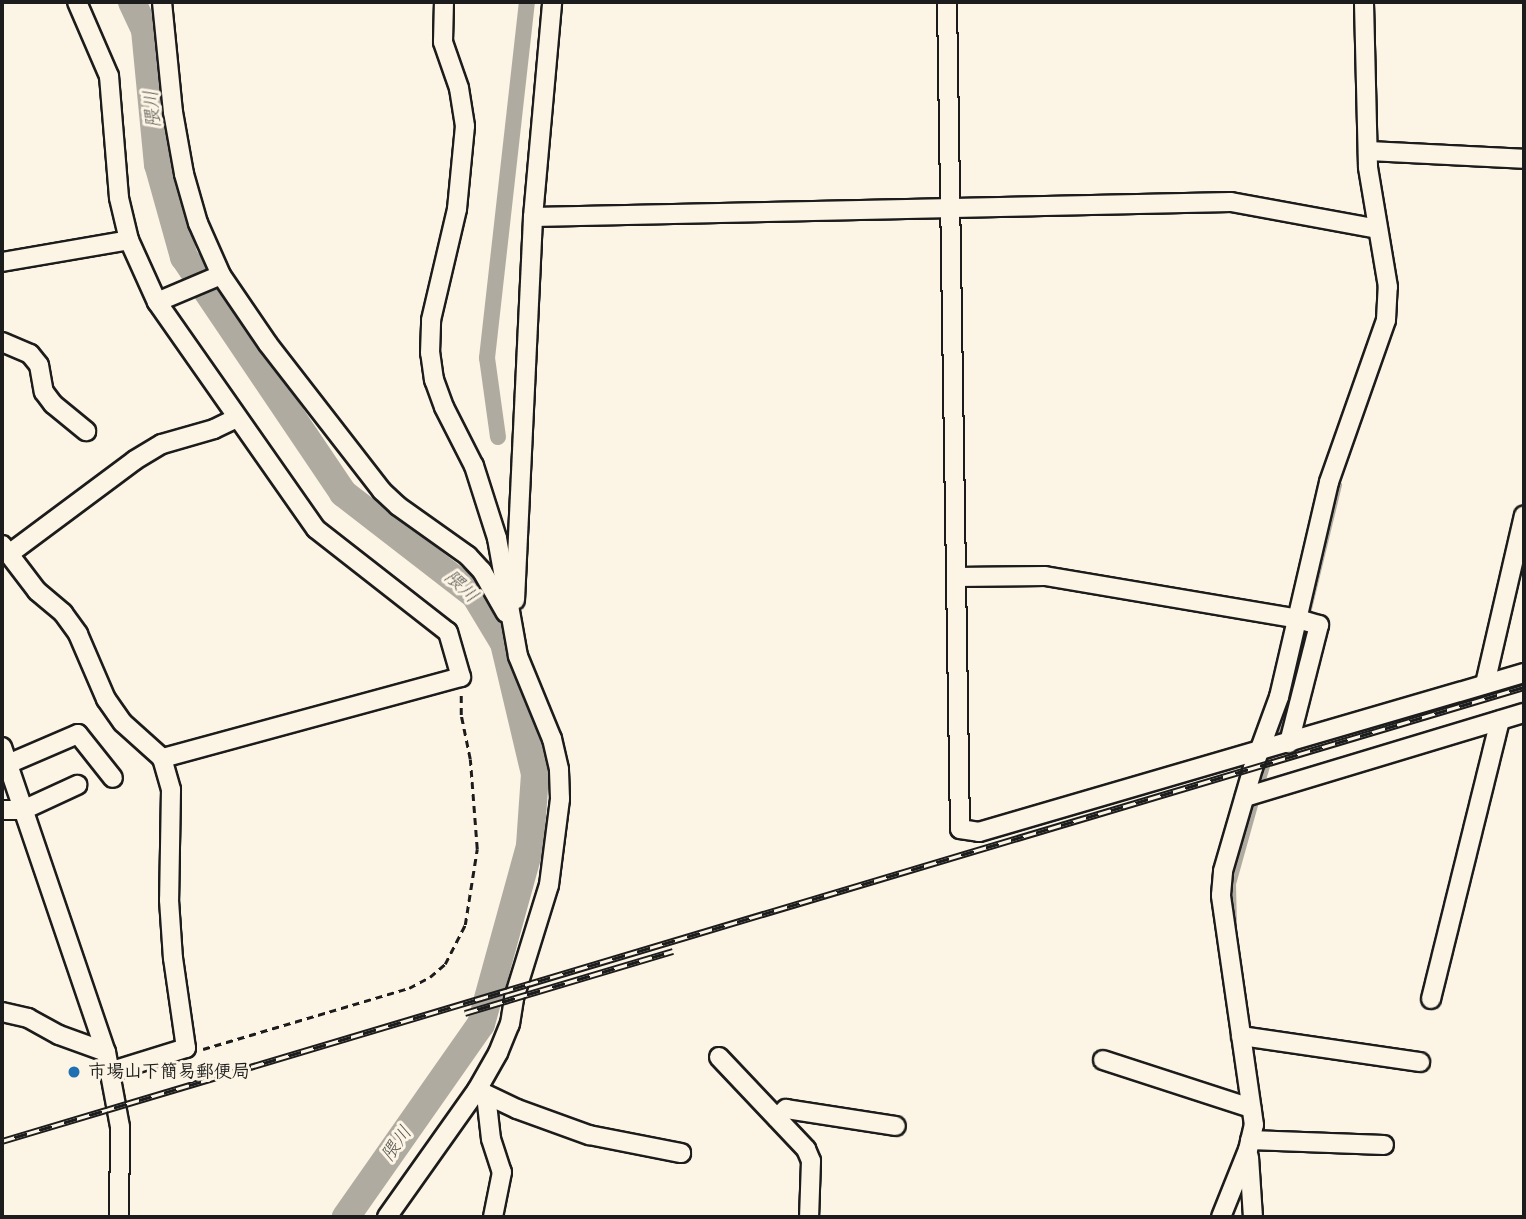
<!DOCTYPE html>
<html>
<head>
<meta charset="utf-8">
<style>
	body { margin:0 }
	#map { position:relative; width:1526px; height:1219px; overflow:hidden; background:#fcf5e5; font-family:"Balsamiq Sans","Klee One",sans-serif }
	div>[style] { position:absolute }
	.stream>* { height:4.5px; margin:-2.25px; padding:0 2.25px; transform-origin:2.25px; border-radius:2.25px; background:#b0aba1 }
	.canal>* { height:16px; margin:-8px; padding:0 8px; transform-origin:8px; border-radius:8px; background:#b0aba1 }
	.river>* { height:28px; margin:-14px; padding:0 14px; transform-origin:14px; border-radius:14px; background:#b0aba1 }
	.path>* { height:2.5px; margin-top:-1.25px; transform-origin:0; background:repeating-linear-gradient(90deg,#1c1c1c 0 7px,transparent 0 12px) }
	.roads { filter:drop-shadow(2px 0 #1c1c1c) drop-shadow(-2px 0 #1c1c1c) drop-shadow(0 2px #1c1c1c) drop-shadow(0 -2px #1c1c1c) }
	.minor>* { height:18px; margin:-9px; padding:0 9px; transform-origin:9px; border-radius:9px; background:#fcf5e5 }
	.rail>* { height:7px; margin-top:-3.5px; transform-origin:0; background:repeating-linear-gradient(90deg,#fcf5e5 0 13px,#1c1c1c 0 26px); box-sizing:border-box; border-block:2px solid #1c1c1c }
	.dots>* { width:19px; height:19px; translate:-50% -50%; box-sizing:border-box; border:4px solid #fcf5e5; border-radius:50% }
	span { translate:-50% -50%; white-space:nowrap; text-align:center; line-height:1.15; -webkit-text-stroke:6px #fcf5e5; paint-order:stroke }
	.poi-label { font-size:18px; color:#1c1c1c; font-weight:700 }
	.left { translate:0 -50%; text-align:left }
	.water-label { font-size:19px; color:#575551; font-style:italic }
	.frame { position:absolute; inset:0; border:4px solid #1c1c1c; pointer-events:none }
</style>
</head>
<body>
<div id="map">
	<div class="stream">
		<div style="left:1307px;top:617px;width:136px;rotate:-76.4deg"></div>
		<div style="left:1300px;top:644px;width:19px;rotate:-74deg"></div>
		<div style="left:1276px;top:739px;width:40px;rotate:-75.6deg"></div>
		<div style="left:1261px;top:786px;width:37px;rotate:-73deg"></div>
		<div style="left:1234px;top:925px;width:41px;rotate:-91.4deg"></div>
		<div style="left:1233px;top:884px;width:89px;rotate:-74.4deg"></div>
	</div>
	<div class="canal">
		<div style="left:498px;top:437px;width:80px;rotate:-97.9deg"></div>
		<div style="left:487px;top:358px;width:358px;rotate:-83.6deg"></div>
	</div>
	<div class="river">
		<div style="left:132px;top:2px;width:31px;rotate:65deg"></div>
		<div style="left:145px;top:30px;width:135px;rotate:84.5deg"></div>
		<div style="left:158px;top:164px;width:97px;rotate:74.4deg"></div>
		<div style="left:184px;top:257px;width:285px;rotate:56deg"></div>
		<div style="left:343px;top:493px;width:167px;rotate:37.7deg"></div>
		<div style="left:475px;top:595px;width:56px;rotate:58.9deg"></div>
		<div style="left:504px;top:643px;width:135px;rotate:76.7deg"></div>
		<div style="left:535px;top:774px;width:72px;rotate:94deg"></div>
		<div style="left:530px;top:846px;width:185px;rotate:105.4deg"></div>
		<div style="left:481px;top:1024px;width:236px;rotate:125deg"></div>
	</div>
	<div class="path">
		<div style="left:203px;top:1049px;width:215px;rotate:-16.5deg"></div>
		<div style="left:409px;top:988px;width:24px;rotate:-28deg"></div>
		<div style="left:430px;top:977px;width:20px;rotate:-41deg"></div>
		<div style="left:445px;top:964px;width:44px;rotate:-62.9deg"></div>
		<div style="left:465px;top:925px;width:77px;rotate:-81deg"></div>
		<div style="left:477px;top:849px;width:90px;rotate:-94.4deg"></div>
		<div style="left:470px;top:759px;width:45px;rotate:-101.6deg"></div>
		<div style="left:461px;top:715px;width:20px;rotate:-90deg"></div>
	</div>
	<div class="roads">
		<div class="minor">
			<div style="left:77px;top:2px;width:81px;rotate:66.6deg"></div>
			<div style="left:109px;top:76px;width:122px;rotate:85.3deg"></div>
			<div style="left:119px;top:198px;width:43px;rotate:76.6deg"></div>
			<div style="left:129px;top:240px;width:68px;rotate:65.7deg"></div>
			<div style="left:157px;top:302px;width:277px;rotate:55deg"></div>
			<div style="left:316px;top:529px;width:167px;rotate:38deg"></div>
			<div style="left:448px;top:632px;width:47px;rotate:73.9deg"></div>
			<div style="left:461px;top:677px;width:310px;rotate:164.8deg"></div>
			<div style="left:162px;top:2px;width:111px;rotate:84.3deg"></div>
			<div style="left:173px;top:112px;width:63px;rotate:79.9deg"></div>
			<div style="left:184px;top:174px;width:51px;rotate:74.1deg"></div>
			<div style="left:198px;top:223px;width:57px;rotate:66.1deg"></div>
			<div style="left:221px;top:275px;width:83px;rotate:55.7deg"></div>
			<div style="left:268px;top:344px;width:186px;rotate:52.2deg"></div>
			<div style="left:382px;top:491px;width:22px;rotate:43deg"></div>
			<div style="left:398px;top:506px;width:86px;rotate:35.5deg"></div>
			<div style="left:468px;top:556px;width:21px;rotate:47deg"></div>
			<div style="left:482px;top:571px;width:48px;rotate:60.3deg"></div>
			<div style="left:947px;top:2px;width:827px;rotate:89.1deg"></div>
			<div style="left:960px;top:829px;width:19px;rotate:9deg"></div>
			<div style="left:979px;top:832px;width:568px;rotate:-16.26deg"></div>
			<div style="left:1368px;top:151px;width:156px;rotate:2.9deg"></div>
			<div style="left:533px;top:217px;width:698px;rotate:-1.23deg"></div>
			<div style="left:1231px;top:202px;width:149px;rotate:10.4deg"></div>
			<div style="left:2px;top:262px;width:129px;rotate:-9.8deg"></div>
			<div style="left:157px;top:302px;width:69px;rotate:-22.9deg"></div>
			<div style="left:2px;top:342px;width:30px;rotate:23deg"></div>
			<div style="left:30px;top:354px;width:14px;rotate:51deg"></div>
			<div style="left:39px;top:365px;width:27px;rotate:80deg"></div>
			<div style="left:44px;top:392px;width:15px;rotate:53deg"></div>
			<div style="left:53px;top:404px;width:43px;rotate:39.3deg"></div>
			<div style="left:2px;top:545px;width:58px;rotate:52.7deg"></div>
			<div style="left:37px;top:591px;width:34px;rotate:40deg"></div>
			<div style="left:63px;top:613px;width:26px;rotate:54deg"></div>
			<div style="left:78px;top:634px;width:71px;rotate:66.7deg"></div>
			<div style="left:106px;top:699px;width:29px;rotate:55deg"></div>
			<div style="left:123px;top:723px;width:52px;rotate:41.9deg"></div>
			<div style="left:162px;top:758px;width:33px;rotate:74deg"></div>
			<div style="left:171px;top:790px;width:110px;rotate:91deg"></div>
			<div style="left:169px;top:900px;width:58px;rotate:86.1deg"></div>
			<div style="left:173px;top:958px;width:91px;rotate:81.8deg"></div>
			<div style="left:186px;top:1048px;width:81px;rotate:162.7deg"></div>
			<div style="left:9px;top:554px;width:157px;rotate:-36.7deg"></div>
			<div style="left:135px;top:460px;width:31px;rotate:-31deg"></div>
			<div style="left:162px;top:444px;width:54px;rotate:-16.1deg"></div>
			<div style="left:214px;top:429px;width:25px;rotate:-26deg"></div>
			<div style="left:956px;top:577px;width:89px;rotate:-0.6deg"></div>
			<div style="left:1045px;top:576px;width:257px;rotate:9.6deg"></div>
			<div style="left:1298px;top:619px;width:22px;rotate:16deg"></div>
			<div style="left:1319px;top:625px;width:122px;rotate:104.3deg"></div>
			<div style="left:515px;top:600px;width:383px;rotate:-87.3deg"></div>
			<div style="left:533px;top:217px;width:216px;rotate:-84.9deg"></div>
			<div style="left:1485px;top:684px;width:173px;rotate:-77deg"></div>
			<div style="left:2px;top:747px;width:322px;rotate:71.2deg"></div>
			<div style="left:106px;top:1052px;width:76px;rotate:79.4deg"></div>
			<div style="left:120px;top:1127px;width:90px;rotate:90.6deg"></div>
			<div style="left:8px;top:764px;width:76px;rotate:-23.2deg"></div>
			<div style="left:78px;top:734px;width:56px;rotate:51.5deg"></div>
			<div style="left:1245px;top:797px;width:291px;rotate:-16.8deg"></div>
			<div style="left:2px;top:810px;width:21px"></div>
			<div style="left:23px;top:810px;width:60px;rotate:-24.8deg"></div>
			<div style="left:1431px;top:999px;width:287px;rotate:-76.1deg"></div>
			<div style="left:2px;top:1012px;width:27px;rotate:13deg"></div>
			<div style="left:28px;top:1018px;width:35px;rotate:29deg"></div>
			<div style="left:59px;top:1035px;width:50px;rotate:19.9deg"></div>
			<div style="left:1241px;top:1036px;width:181px;rotate:8.3deg"></div>
			<div style="left:719px;top:1057px;width:127px;rotate:46.6deg"></div>
			<div style="left:806px;top:1149px;width:13px;rotate:67deg"></div>
			<div style="left:811px;top:1161px;width:56px;rotate:92deg"></div>
			<div style="left:1103px;top:1060px;width:156px;rotate:18deg"></div>
			<div style="left:477px;top:1090px;width:44px;rotate:25.4deg"></div>
			<div style="left:517px;top:1109px;width:77px;rotate:19.9deg"></div>
			<div style="left:589px;top:1135px;width:94px;rotate:11.1deg"></div>
			<div style="left:486px;top:1095px;width:44px;rotate:83.5deg"></div>
			<div style="left:491px;top:1139px;width:35px;rotate:72deg"></div>
			<div style="left:502px;top:1172px;width:46px;rotate:101.3deg"></div>
			<div style="left:777px;top:1118px;width:13px;rotate:-45deg"></div>
			<div style="left:786px;top:1109px;width:111px;rotate:8.8deg"></div>
			<div style="left:1250px;top:1140px;width:134px;rotate:2.1deg"></div>
			<div style="left:1249px;top:1157px;width:60px;rotate:86.2deg"></div>
			<div style="left:387px;top:1217px;width:156px;rotate:-54.7deg"></div>
			<div style="left:477px;top:1090px;width:43px;rotate:-60.4deg"></div>
			<div style="left:498px;top:1053px;width:31px;rotate:-68deg"></div>
			<div style="left:510px;top:1024px;width:26px;rotate:-81deg"></div>
			<div style="left:514px;top:998px;width:118px;rotate:-72.8deg"></div>
			<div style="left:549px;top:885px;width:87px;rotate:-82.7deg"></div>
			<div style="left:560px;top:799px;width:30px;rotate:-92deg"></div>
			<div style="left:559px;top:769px;width:31px;rotate:-103deg"></div>
			<div style="left:552px;top:739px;width:90px;rotate:-112.3deg"></div>
			<div style="left:518px;top:656px;width:120px;rotate:-100.1deg"></div>
			<div style="left:497px;top:538px;width:76px;rotate:-107.7deg"></div>
			<div style="left:474px;top:466px;width:66px;rotate:-117deg"></div>
			<div style="left:444px;top:407px;width:29px;rotate:-110deg"></div>
			<div style="left:434px;top:380px;width:27px;rotate:-98deg"></div>
			<div style="left:430px;top:353px;width:33px;rotate:-88deg"></div>
			<div style="left:431px;top:320px;width:114px;rotate:-76.8deg"></div>
			<div style="left:457px;top:209px;width:83px;rotate:-84.5deg"></div>
			<div style="left:465px;top:126px;width:38px;rotate:-99deg"></div>
			<div style="left:459px;top:88px;width:49px;rotate:-109.2deg"></div>
			<div style="left:443px;top:42px;width:40px;rotate:-88.6deg"></div>
			<div style="left:1221px;top:1217px;width:72px;rotate:-68.1deg"></div>
			<div style="left:1248px;top:1150px;width:26px;rotate:-77deg"></div>
			<div style="left:1254px;top:1125px;width:232px;rotate:-98.2deg"></div>
			<div style="left:1221px;top:895px;width:24px;rotate:-85deg"></div>
			<div style="left:1223px;top:871px;width:107px;rotate:-73.8deg"></div>
			<div style="left:1253px;top:768px;width:76px;rotate:-69.9deg"></div>
			<div style="left:1279px;top:697px;width:221px;rotate:-76.9deg"></div>
			<div style="left:1329px;top:482px;width:172px;rotate:-70.6deg"></div>
			<div style="left:1386px;top:320px;width:33px;rotate:-87deg"></div>
			<div style="left:1388px;top:287px;width:122px;rotate:-99.5deg"></div>
			<div style="left:1368px;top:167px;width:165px;rotate:-91.4deg"></div>
		</div>
	</div>
	<div class="rail">
		<div style="left:465px;top:1013px;width:217px;rotate:-16.6deg"></div>
		<div style="left:2px;top:1141px;width:1588px;rotate:-16.61deg"></div>
	</div>
	<div class="dots">
		<div style="left:74px;top:1072px;background:#1f6fb2"></div>
	</div>
	<div class="poi-label">
		<span class="left" style="left:88px;top:1072px">市場山下簡易郵便局</span>
	</div>
	<div class="water-label">
		<span style="left:153px;top:109px;rotate:-95deg">隈川</span>
		<span style="left:461px;top:587px;rotate:43deg">隈川</span>
		<span style="left:397px;top:1144px;rotate:-55deg">隈川</span>
	</div>
	<div class="frame"></div>
</div>
</body>
</html>
